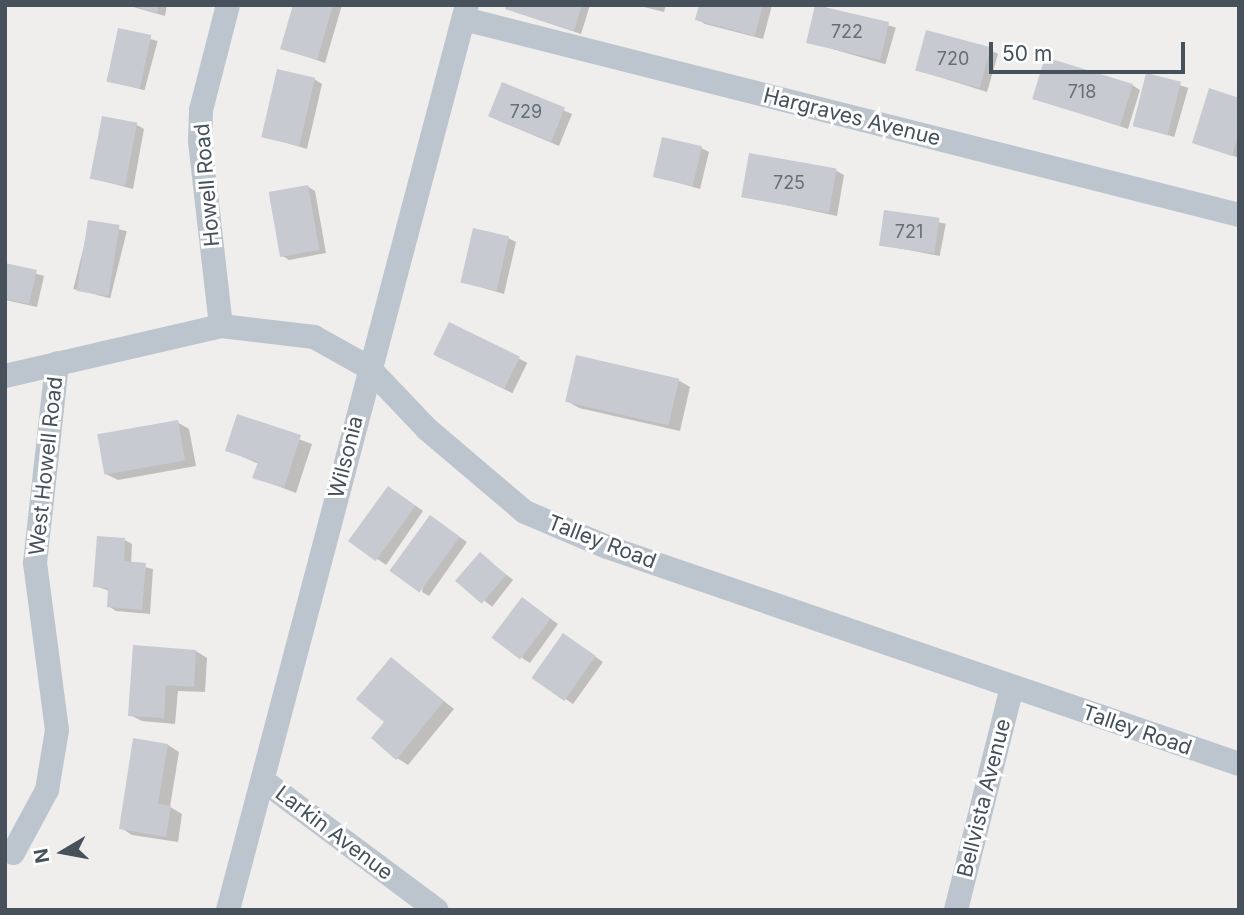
<!DOCTYPE html>
<html>
<head>
<meta charset="utf-8">
<style>
	body { margin:0 }
	#map { position:relative; width:1244px; height:915px; overflow:hidden; background:#f0eded; font-family:Inter,sans-serif }
	div>[style] { position:absolute }
	.shadow>* { inset:0; background:#0003; transform-origin:0 0 }
	.building>* { inset:0; background:#c7cad0; transform-origin:0 0 }
	.street>* { height:24px; margin:-12px; padding:0 12px; transform-origin:12px; border-radius:12px; background:#bcc5cd }
	span { translate:-50% -50%; white-space:nowrap; text-align:center; line-height:1.15; -webkit-text-stroke:6px #fff; paint-order:stroke }
	.number-label { font-size:18px; color:#666f78 }
	.number-label span { -webkit-text-stroke-width:0 }
	.street-label { font-size:21px; color:#46515b }
	.frame { position:absolute; inset:0; border:7px solid #46515b; pointer-events:none }
	.north { position:absolute; left:28px; top:817px; width:70px; height:70px; -webkit-text-stroke:5px #fff; paint-order:stroke; rotate:260deg; font-size:19px; font-weight:700; line-height:28px; text-align:center; color:#46515b }
	.north::after { content:''; display:block; margin:auto; width:24px; height:32px; background:#46515b; clip-path:polygon(50% 0,100% 100%,50% 72%,0 100%) }
	.scale { position:absolute; left:989px; top:42px; width:196px; height:32px; box-sizing:border-box; border:4px solid #46515b; border-top:0; padding-left:9px; font-size:21px; line-height:24px; white-space:nowrap; color:#46515b; -webkit-text-stroke:5px #fff; paint-order:stroke }
</style>
</head>
<body>
<div id="map">
	<div class="shadow">
		<div style="clip-path:polygon(126px 5px,167px 5px,165px 16px)"></div>
		<div style="clip-path:polygon(295px 5px,342px 5px,325px 63px,282px 48px)"></div>
		<div style="clip-path:polygon(508px 5px,590px 5px,581px 34px,515px 12px)"></div>
		<div style="clip-path:polygon(636px 5px,666px 5px,664px 12px)"></div>
		<div style="clip-path:polygon(700px 5px,772px 5px,763px 39px,705px 24px,697px 19px)"></div>
		<div style="left:817px;top:5px;width:82px;height:38px;rotate:16deg"></div>
		<div style="left:120px;top:31px;width:39px;height:51px;rotate:15deg"></div>
		<div style="clip-path:polygon(990px 50px,998px 54px,987px 92px,917px 70px)"></div>
		<div style="left:1147px;top:76px;width:43px;height:51px;rotate:16deg"></div>
		<div style="clip-path:polygon(314px 79px,322px 84px,307px 149px,263px 136px)"></div>
		<div style="clip-path:polygon(503px 84px,572px 114px,559px 146px,497px 120px)"></div>
		<div style="clip-path:polygon(1132px 85px,1140px 90px,1128px 129px,1034px 98px)"></div>
		<div style="clip-path:polygon(1239px 99px,1239px 158px,1194px 142px)"></div>
		<div style="clip-path:polygon(137px 125px,144px 129px,133px 189px,91px 178px)"></div>
		<div style="clip-path:polygon(701px 148px,709px 152px,700px 189px,655px 176px)"></div>
		<div style="clip-path:polygon(837px 171px,844px 175px,837px 216px,743px 196px)"></div>
		<div style="clip-path:polygon(307px 186px,315px 191px,326px 253px,289px 260px,281px 255px)"></div>
		<div style="left:886px;top:212px;width:61px;height:33px;rotate:11deg"></div>
		<div style="left:90px;top:222px;width:38px;height:69px;rotate:14deg"></div>
		<div style="clip-path:polygon(508px 238px,516px 242px,504px 294px,463px 282px)"></div>
		<div style="clip-path:polygon(5px 265px,44px 276px,37px 307px,5px 300px)"></div>
		<div style="left:450px;top:325px;width:86px;height:34px;rotate:26deg"></div>
		<div style="clip-path:polygon(678px 380px,690px 387px,680px 431px,579px 408px,567px 401px)"></div>
		<div style="clip-path:polygon(238px 417px,312px 444px,296px 493px,254px 477px,259px 464px,227px 450px)"></div>
		<div style="clip-path:polygon(177px 422px,189px 429px,196px 466px,118px 480px,106px 474px)"></div>
		<div style="clip-path:polygon(396px 492px,423px 511px,386px 565px,351px 541px)"></div>
		<div style="clip-path:polygon(438px 522px,467px 542px,429px 596px,422px 592px)"></div>
		<div style="clip-path:polygon(125px 540px,132px 544px,131px 564px,153px 569px,150px 614px,116px 611px,108px 606px,110px 591px,95px 586px)"></div>
		<div style="left:480px;top:554px;width:42px;height:34px;rotate:38deg"></div>
		<div style="clip-path:polygon(530px 604px,558px 624px,530px 663px,522px 658px)"></div>
		<div style="clip-path:polygon(571px 640px,603px 662px,573px 704px,534px 678px)"></div>
		<div style="clip-path:polygon(196px 651px,207px 658px,205px 692px,178px 691px,175px 724px,142px 721px,130px 715px)"></div>
		<div style="clip-path:polygon(391px 659px,454px 709px,408px 765px,397px 758px,387px 722px)"></div>
		<div style="clip-path:polygon(168px 745px,179px 752px,170px 807px,182px 814px,178px 842px,132px 835px,121px 828px)"></div>
	</div>
	<div class="building">
		<div style="clip-path:polygon(129px 5px,159px 5px,157px 13px)"></div>
		<div style="clip-path:polygon(293px 5px,333px 5px,317px 60px,280px 49px)"></div>
		<div style="clip-path:polygon(506px 5px,582px 5px,574px 31px,505px 9px)"></div>
		<div style="clip-path:polygon(699px 5px,763px 5px,755px 36px,695px 20px)"></div>
		<div style="left:815px;top:5px;width:76px;height:39px;rotate:13deg"></div>
		<div style="left:118px;top:28px;width:34px;height:55px;rotate:12deg"></div>
		<div style="left:926px;top:30px;width:67px;height:42px;rotate:15deg"></div>
		<div style="left:1045px;top:57px;width:92px;height:44px;rotate:17deg"></div>
		<div style="left:277px;top:69px;width:39px;height:70px;rotate:13deg"></div>
		<div style="left:1146px;top:73px;width:36px;height:55px;rotate:14deg"></div>
		<div style="left:502px;top:82px;width:68px;height:37px;rotate:22deg"></div>
		<div style="clip-path:polygon(1209px 88px,1239px 98px,1239px 133px,1232px 156px,1192px 143px)"></div>
		<div style="left:102px;top:116px;width:36px;height:64px;rotate:11deg"></div>
		<div style="left:662px;top:137px;width:41px;height:41px;rotate:13deg"></div>
		<div style="left:749px;top:153px;width:89px;height:45px;rotate:10deg"></div>
		<div style="left:308px;top:185px;width:66px;height:40px;rotate:80deg"></div>
		<div style="left:884px;top:210px;width:56px;height:36px;rotate:8deg"></div>
		<div style="left:88px;top:220px;width:32px;height:72px;rotate:9deg"></div>
		<div style="left:473px;top:228px;width:37px;height:56px;rotate:13deg"></div>
		<div style="clip-path:polygon(5px 263px,37px 270px,29px 304px,5px 299px)"></div>
		<div style="left:449px;top:322px;width:79px;height:36px;rotate:26deg"></div>
		<div style="left:576px;top:355px;width:106px;height:48px;rotate:13deg"></div>
		<div style="clip-path:polygon(237px 414px,301px 435px,284px 488px,252px 478px,258px 462px,225px 451px)"></div>
		<div style="left:178px;top:420px;width:41px;height:82px;rotate:80deg"></div>
		<div style="left:388px;top:486px;width:34px;height:68px;rotate:36deg"></div>
		<div style="left:430px;top:515px;width:37px;height:69px;rotate:36deg"></div>
		<div style="clip-path:polygon(97px 536px,125px 538px,124px 561px,146px 563px,142px 610px,107px 607px,108px 588px,93px 587px)"></div>
		<div style="left:480px;top:552px;width:35px;height:38px;rotate:41deg"></div>
		<div style="left:522px;top:597px;width:36px;height:51px;rotate:37deg"></div>
		<div style="left:563px;top:633px;width:40px;height:55px;rotate:35deg"></div>
		<div style="clip-path:polygon(133px 645px,196px 650px,194px 687px,166px 685px,164px 718px,128px 716px)"></div>
		<div style="clip-path:polygon(391px 657px,444px 701px,396px 760px,371px 738px,384px 722px,356px 699px)"></div>
		<div style="clip-path:polygon(133px 738px,168px 744px,158px 804px,171px 806px,166px 837px,119px 829px)"></div>
	</div>
	<div class="street">
		<div style="left:464px;top:19px;width:799px;rotate:14.19deg"></div>
		<div style="left:221px;top:326px;width:186px;rotate:-96.5deg"></div>
		<div style="left:200px;top:141px;width:31px;rotate:-88deg"></div>
		<div style="left:201px;top:110px;width:108px;rotate:-75.6deg"></div>
		<div style="left:5px;top:376px;width:222px;rotate:-13deg"></div>
		<div style="left:221px;top:326px;width:94px;rotate:6.7deg"></div>
		<div style="left:314px;top:337px;width:62px;rotate:29.1deg"></div>
		<div style="left:368px;top:367px;width:86px;rotate:46.4deg"></div>
		<div style="left:427px;top:429px;width:128px;rotate:40.3deg"></div>
		<div style="left:525px;top:512px;width:89px;rotate:23.1deg"></div>
		<div style="left:607px;top:547px;width:668px;rotate:18.95deg"></div>
		<div style="left:265px;top:782px;width:214px;rotate:36.7deg"></div>
		<div style="left:13px;top:853px;width:72px;rotate:-61.6deg"></div>
		<div style="left:47px;top:790px;width:61px;rotate:-80.5deg"></div>
		<div style="left:57px;top:730px;width:168px;rotate:-97.5deg"></div>
		<div style="left:35px;top:563px;width:201px;rotate:-83.7deg"></div>
		<div style="left:228px;top:910px;width:936px;rotate:-75.21deg"></div>
		<div style="left:956px;top:910px;width:230px;rotate:-75.9deg"></div>
	</div>
	<div class="number-label">
		<span style="left:847px;top:32px">722</span>
		<span style="left:953px;top:59px">720</span>
		<span style="left:1082px;top:92px">718</span>
		<span style="left:526px;top:112px">729</span>
		<span style="left:789px;top:183px">725</span>
		<span style="left:909px;top:232px">721</span>
	</div>
	<div class="street-label">
		<span style="left:852px;top:117px;rotate:14deg">Hargraves Avenue</span>
		<span style="left:207px;top:185px;rotate:-95deg">Howell Road</span>
		<span style="left:346px;top:457px;rotate:-76deg">Wilsonia</span>
		<span style="left:46px;top:466px;rotate:-84deg">West Howell Road</span>
		<span style="left:602px;top:542px;rotate:21deg">Talley Road</span>
		<span style="left:1137px;top:730px;rotate:19deg">Talley Road</span>
		<span style="left:984px;top:798px;rotate:-76deg">Bellvista Avenue</span>
		<span style="left:334px;top:833px;rotate:37deg">Larkin Avenue</span>
	</div>
	<div class="frame"></div>
	<div class="north">N</div>
	<div class="scale">50 m</div>
</div>
</body>
</html>
